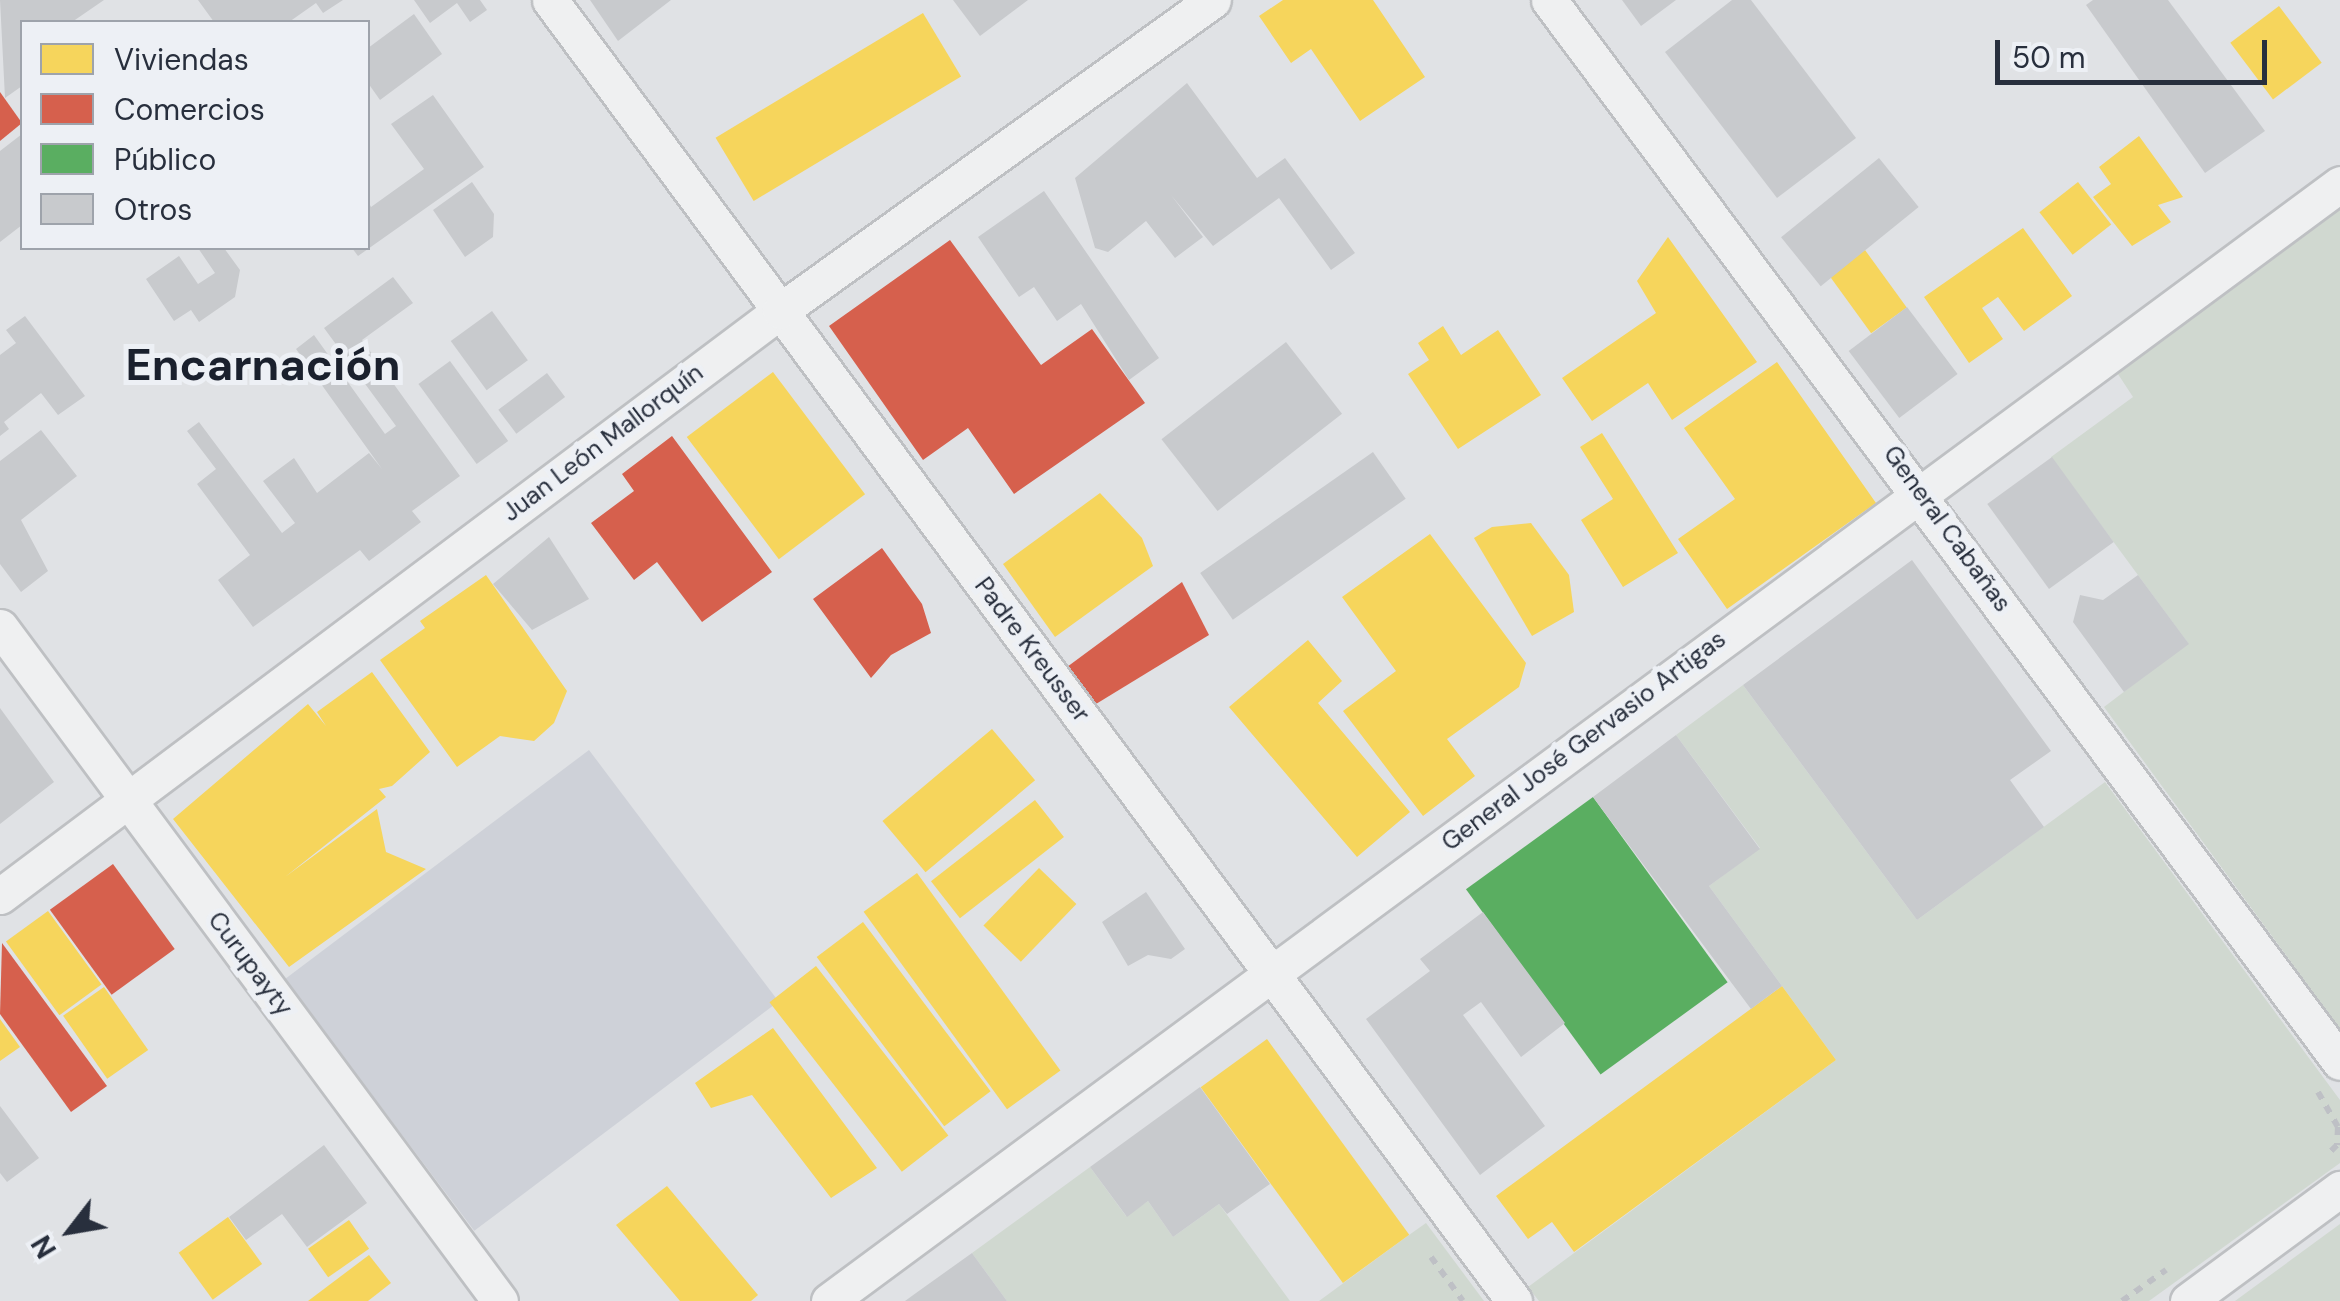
<!DOCTYPE html>
<html>
<head>
<meta charset="utf-8">
<style>
	body { margin:0 }
	#map { position:relative; width:2340px; height:1301px; overflow:hidden; background:#e0e2e5; font-family:"DM Sans",sans-serif }
	div>[style] { position:absolute }
	.built>* { inset:0; background:#ced1d8; transform-origin:0 0 }
	.green>* { inset:0; background:#d0d8d0 }
	.homes>* { inset:0; background:#f6d55c; transform-origin:0 0 }
	.shops>* { inset:0; background:#d6604d; transform-origin:0 0 }
	.public>* { inset:0; background:#5aae61; transform-origin:0 0 }
	.building>* { inset:0; background:#c8cacd; transform-origin:0 0 }
	.path>* { height:6px; margin-top:-3px; transform-origin:0; background:repeating-linear-gradient(90deg,#bec0c5 0 8px,transparent 0 16px) }
	.roads { filter:drop-shadow(2px 0 #bec0c3) drop-shadow(-2px 0 #bec0c3) drop-shadow(0 2px #bec0c3) drop-shadow(0 -2px #bec0c3) }
	.minor>* { height:35px; margin:-17.5px; padding:0 17.5px; transform-origin:17.5px; border-radius:17.5px; background:#eff0f1 }
	span { translate:-50% -50%; white-space:nowrap; text-align:center; line-height:1.15; -webkit-text-stroke:10px #edf0f5; paint-order:stroke }
	.street-label { font-size:25px; color:#282f3d }
	.town-label { font-size:45px; color:#1a202d; font-weight:700 }
	.legend { position:absolute; left:20px; top:20px; width:350px; height:230px; box-sizing:border-box; background:#edf0f5; border:2px solid #9ea3ab; margin:0; padding:12px 18px; list-style:none; font-size:30px; color:#282f3d }
	.legend li { display:flex; align-items:center; gap:20px; height:50px }
	.legend b { width:50px; border:2px solid #9ea3ab }
	.north { position:absolute; left:20px; top:1181px; width:100px; height:100px; -webkit-text-stroke:8px #edf0f5; paint-order:stroke; rotate:239deg; font-size:28px; font-weight:700; line-height:40px; text-align:center; color:#282f3d }
	.north::after { content:''; display:block; margin:auto; width:35px; height:45px; background:#282f3d; clip-path:polygon(50% 0,100% 100%,50% 72%,0 100%) }
	.scale { position:absolute; left:1995px; top:40px; width:272px; height:45px; box-sizing:border-box; border:5px solid #282f3d; border-top:0; padding-left:12px; font-size:30px; line-height:35px; white-space:nowrap; color:#282f3d; -webkit-text-stroke:8px #edf0f5; paint-order:stroke }
</style>
</head>
<body>
<div id="map">
	<div class="built">
		<div style="left:589px;top:750px;width:315px;height:381px;rotate:53deg"></div>
	</div>
	<div class="green">
		<div style="clip-path:polygon(2340px 208px,2340px 1029px,2104px 707px,2188px 643px,2051px 457px,2133px 397px,2116px 371px)"></div>
		<div style="clip-path:polygon(1743px 685px,1917px 920px,2105px 782px,2340px 1100px,2340px 1163px,2149px 1301px,1539px 1301px,1528px 1287px,1836px 1060px,1709px 886px,1760px 848px,1676px 735px)"></div>
		<div style="clip-path:polygon(1090px 1167px,1126px 1216px,1148px 1201px,1173px 1237px,1219px 1204px,1290px 1301px,1007px 1301px,972px 1253px)"></div>
		<div style="clip-path:polygon(1426px 1223px,1484px 1301px,1319px 1301px,1409px 1235px)"></div>
		<div style="clip-path:polygon(2340px 1224px,2340px 1301px,2235px 1301px)"></div>
	</div>
	<div class="homes">
		<div style="clip-path:polygon(1283px 0,1373px 0,1425px 77px,1360px 121px,1311px 49px,1291px 63px,1259px 16px)"></div>
		<div style="left:2279px;top:6px;width:71px;height:61px;rotate:53deg"></div>
		<div style="left:923px;top:13px;width:74px;height:242px;rotate:59deg"></div>
		<div style="clip-path:polygon(2139px 136px,2183px 197px,2158px 205px,2171px 222px,2132px 246px,2093px 197px,2111px 184px,2099px 167px)"></div>
		<div style="left:2078px;top:182px;width:54px;height:49px;rotate:52deg"></div>
		<div style="clip-path:polygon(2023px 228px,2072px 296px,2024px 331px,1998px 297px,1982px 308px,2003px 339px,1969px 363px,1924px 297px)"></div>
		<div style="clip-path:polygon(1668px 237px,1757px 362px,1672px 420px,1648px 383px,1592px 421px,1562px 378px,1656px 313px,1637px 281px)"></div>
		<div style="left:1865px;top:250px;width:71px;height:44px;rotate:54deg"></div>
		<div style="clip-path:polygon(1443px 326px,1461px 355px,1498px 330px,1541px 395px,1458px 449px,1408px 374px,1429px 360px,1418px 343px)"></div>
		<div style="clip-path:polygon(1777px 362px,1876px 503px,1727px 609px,1678px 539px,1735px 499px,1684px 428px)"></div>
		<div style="left:773px;top:372px;width:153px;height:108px;rotate:53deg"></div>
		<div style="clip-path:polygon(1602px 433px,1678px 553px,1623px 587px,1581px 520px,1613px 499px,1580px 447px)"></div>
		<div style="clip-path:polygon(1100px 493px,1142px 538px,1153px 566px,1055px 637px,1003px 564px)"></div>
		<div style="clip-path:polygon(1531px 523px,1569px 575px,1574px 612px,1532px 636px,1474px 538px,1492px 527px)"></div>
		<div style="clip-path:polygon(1430px 534px,1526px 663px,1519px 687px,1447px 739px,1475px 776px,1423px 816px,1343px 711px,1396px 671px,1342px 597px)"></div>
		<div style="clip-path:polygon(486px 575px,567px 691px,554px 723px,534px 741px,500px 736px,457px 767px,380px 660px,425px 628px,420px 621px)"></div>
		<div style="clip-path:polygon(1308px 640px,1342px 681px,1318px 703px,1410px 812px,1357px 857px,1229px 707px)"></div>
		<div style="clip-path:polygon(372px 672px,430px 752px,392px 786px,379px 789px,386px 797px,285px 877px,377px 809px,386px 852px,426px 869px,289px 967px,173px 819px,308px 704px,326px 726px,317px 712px)"></div>
		<div style="left:992px;top:729px;width:67px;height:143px;rotate:50deg"></div>
		<div style="left:1035px;top:800px;width:47px;height:132px;rotate:52deg"></div>
		<div style="left:1039px;top:868px;width:52px;height:80px;rotate:44deg"></div>
		<div style="left:917px;top:873px;width:244px;height:66px;rotate:54deg"></div>
		<div style="left:48px;top:911px;width:91px;height:52px;rotate:54deg"></div>
		<div style="left:863px;top:922px;width:212px;height:58px;rotate:53deg"></div>
		<div style="left:816px;top:966px;width:215px;height:59px;rotate:52deg"></div>
		<div style="clip-path:polygon(1782px 986px,1836px 1060px,1574px 1252px,1552px 1222px,1528px 1239px,1496px 1196px)"></div>
		<div style="left:104px;top:987px;width:77px;height:50px;rotate:55deg"></div>
		<div style="clip-path:polygon(0 1019px,20px 1047px,0 1061px)"></div>
		<div style="clip-path:polygon(773px 1028px,877px 1168px,831px 1198px,752px 1095px,711px 1108px,695px 1083px)"></div>
		<div style="left:1267px;top:1039px;width:242px;height:82px;rotate:54deg"></div>
		<div style="clip-path:polygon(667px 1186px,758px 1295px,751px 1301px,680px 1301px,616px 1225px)"></div>
		<div style="left:228px;top:1217px;width:58px;height:61px;rotate:54deg"></div>
		<div style="left:349px;top:1220px;width:35px;height:50px;rotate:55deg"></div>
		<div style="clip-path:polygon(369px 1255px,391px 1283px,368px 1301px,308px 1301px)"></div>
	</div>
	<div class="shops">
		<div style="clip-path:polygon(0 92px,22px 123px,0 141px)"></div>
		<div style="clip-path:polygon(950px 240px,1041px 365px,1092px 329px,1145px 403px,1014px 494px,968px 428px,923px 460px,829px 326px)"></div>
		<div style="clip-path:polygon(672px 436px,772px 572px,702px 622px,657px 562px,634px 580px,591px 523px,634px 491px,622px 474px)"></div>
		<div style="clip-path:polygon(882px 548px,922px 604px,931px 633px,891px 655px,871px 678px,813px 599px)"></div>
		<div style="clip-path:polygon(1182px 582px,1209px 635px,1096px 704px,1067px 667px)"></div>
		<div style="left:113px;top:864px;width:105px;height:78px;rotate:54deg"></div>
		<div style="clip-path:polygon(2px 943px,107px 1086px,71px 1112px,0 1014px)"></div>
	</div>
	<div class="public">
		<div style="left:1593px;top:797px;width:229px;height:157px;rotate:54deg"></div>
	</div>
	<div class="building">
		<div style="clip-path:polygon(0 0,104px 0,72px 22px,22px 22px,22px 86px,5px 98px)"></div>
		<div style="clip-path:polygon(198px 0,343px 0,323px 13px,316px 3px,289px 22px,214px 22px)"></div>
		<div style="clip-path:polygon(414px 0,480px 0,487px 10px,470px 22px,457px 3px,430px 23px)"></div>
		<div style="clip-path:polygon(590px 0,671px 0,618px 41px)"></div>
		<div style="clip-path:polygon(953px 0,1028px 0,980px 36px)"></div>
		<div style="clip-path:polygon(1622px 0,1676px 0,1641px 26px)"></div>
		<div style="clip-path:polygon(1732px 0,1751px 0,1856px 138px,1777px 198px,1665px 52px)"></div>
		<div style="clip-path:polygon(2093px 0,2168px 0,2265px 131px,2205px 173px,2086px 5px)"></div>
		<div style="clip-path:polygon(414px 14px,442px 54px,380px 100px,368px 83px,368px 48px)"></div>
		<div style="clip-path:polygon(1187px 83px,1257px 178px,1285px 158px,1355px 253px,1331px 270px,1279px 198px,1213px 246px,1171px 195px,1203px 237px,1175px 258px,1146px 221px,1108px 252px,1095px 248px,1075px 178px)"></div>
		<div style="clip-path:polygon(433px 95px,484px 167px,358px 256px,352px 248px,368px 248px,368px 201px,371px 207px,424px 169px,391px 124px)"></div>
		<div style="clip-path:polygon(22px 134px,22px 225px,0 242px,0 151px)"></div>
		<div style="left:1879px;top:158px;width:63px;height:126px;rotate:51deg"></div>
		<div style="clip-path:polygon(472px 182px,494px 214px,493px 237px,465px 257px,433px 210px)"></div>
		<div style="clip-path:polygon(1044px 191px,1159px 358px,1129px 380px,1081px 304px,1057px 321px,1034px 287px,1019px 297px,978px 237px)"></div>
		<div style="clip-path:polygon(198px 248px,224px 248px,240px 270px,235px 297px,199px 322px,191px 310px,174px 321px,146px 279px,179px 256px,198px 284px,215px 273px)"></div>
		<div style="clip-path:polygon(393px 277px,413px 303px,362px 340px,460px 476px,412px 511px,421px 522px,369px 561px,360px 550px,253px 627px,218px 580px,250px 555px,197px 484px,216px 469px,187px 431px,199px 422px,282px 533px,295px 523px,263px 481px,294px 458px,317px 493px,369px 453px,382px 469px,296px 349px,314px 335px,385px 434px,396px 426px,324px 328px)"></div>
		<div style="left:1907px;top:307px;width:84px;height:73px;rotate:53deg"></div>
		<div style="left:492px;top:311px;width:61px;height:51px;rotate:54deg"></div>
		<div style="clip-path:polygon(25px 316px,85px 396px,58px 415px,41px 393px,4px 422px,9px 429px,0 436px,0 355px,16px 343px,6px 330px)"></div>
		<div style="left:1286px;top:342px;width:91px;height:158px;rotate:52deg"></div>
		<div style="left:450px;top:361px;width:99px;height:39px;rotate:54deg"></div>
		<div style="left:547px;top:373px;width:30px;height:61px;rotate:53deg"></div>
		<div style="clip-path:polygon(41px 430px,77px 476px,21px 520px,48px 571px,21px 592px,0 564px,0 461px)"></div>
		<div style="left:1373px;top:452px;width:57px;height:211px;rotate:55deg"></div>
		<div style="left:2052px;top:457px;width:105px;height:80px;rotate:54deg"></div>
		<div style="clip-path:polygon(549px 537px,589px 599px,532px 630px,493px 584px)"></div>
		<div style="clip-path:polygon(1912px 560px,2051px 751px,2010px 780px,2044px 827px,1917px 920px,1743px 685px)"></div>
		<div style="clip-path:polygon(2138px 575px,2189px 644px,2124px 692px,2073px 622px,2080px 595px,2103px 600px)"></div>
		<div style="clip-path:polygon(0 708px,54px 782px,0 824px)"></div>
		<div style="clip-path:polygon(1676px 735px,1760px 849px,1709px 886px,1782px 986px,1751px 1009px,1593px 797px)"></div>
		<div style="clip-path:polygon(1146px 892px,1185px 949px,1171px 959px,1148px 955px,1128px 966px,1102px 922px)"></div>
		<div style="clip-path:polygon(1483px 912px,1565px 1023px,1521px 1057px,1481px 1002px,1463px 1015px,1545px 1126px,1480px 1175px,1366px 1019px,1430px 971px,1420px 959px)"></div>
		<div style="clip-path:polygon(1200px 1087px,1270px 1184px,1227px 1214px,1219px 1204px,1173px 1237px,1148px 1201px,1127px 1217px,1090px 1167px)"></div>
		<div style="clip-path:polygon(0 1106px,39px 1158px,7px 1182px,0 1173px)"></div>
		<div style="clip-path:polygon(324px 1145px,367px 1203px,307px 1247px,282px 1214px,246px 1240px,229px 1217px)"></div>
		<div style="clip-path:polygon(972px 1253px,1007px 1301px,905px 1301px,916px 1293px)"></div>
	</div>
	<div class="path">
		<div style="left:2318px;top:1092px;width:40px;rotate:60.3deg"></div>
		<div style="left:2338px;top:1127px;width:18px;rotate:93deg"></div>
		<div style="left:2337px;top:1145px;width:14px;rotate:135deg"></div>
		<div style="left:1431px;top:1257px;width:54px;rotate:54deg"></div>
		<div style="left:2122px;top:1301px;width:54px;rotate:-35.2deg"></div>
	</div>
	<div class="roads">
		<div class="minor">
			<div style="left:550px;top:0;width:1619px;rotate:53.46deg"></div>
			<div style="left:1549px;top:0;width:1324px;rotate:53.32deg"></div>
			<div style="left:0;top:627px;width:839px;rotate:53.43deg"></div>
			<div style="left:0;top:896px;width:975px;rotate:-36.87deg"></div>
			<div style="left:780px;top:311px;width:533px;rotate:-35.69deg"></div>
			<div style="left:829px;top:1301px;width:1879px;rotate:-36.47deg"></div>
			<div style="left:2188px;top:1301px;width:189px;rotate:-36.4deg"></div>
		</div>
	</div>
	<div class="street-label">
		<span style="left:603px;top:443px;rotate:-37deg">Juan León Mallorquín</span>
		<span style="left:1947px;top:529px;rotate:54deg">General Cabañas</span>
		<span style="left:1032px;top:650px;rotate:53deg">Padre Kreusser</span>
		<span style="left:1584px;top:741px;rotate:-37deg">General José Gervasio Artigas</span>
		<span style="left:250px;top:964px;rotate:53deg">Curupayty</span>
	</div>
	<div class="town-label">
		<span style="left:263px;top:365px">Encarnación</span>
	</div>
	<ul class="legend">
	<li><b style="height:28px;background:#f6d55c"></b>Viviendas</li>
	<li><b style="height:28px;background:#d6604d"></b>Comercios</li>
	<li><b style="height:28px;background:#5aae61"></b>Público</li>
	<li><b style="height:28px;background:#c8cacd"></b>Otros</li>
	</ul>
	<div class="north">N</div>
	<div class="scale">50 m</div>
</div>
</body>
</html>
